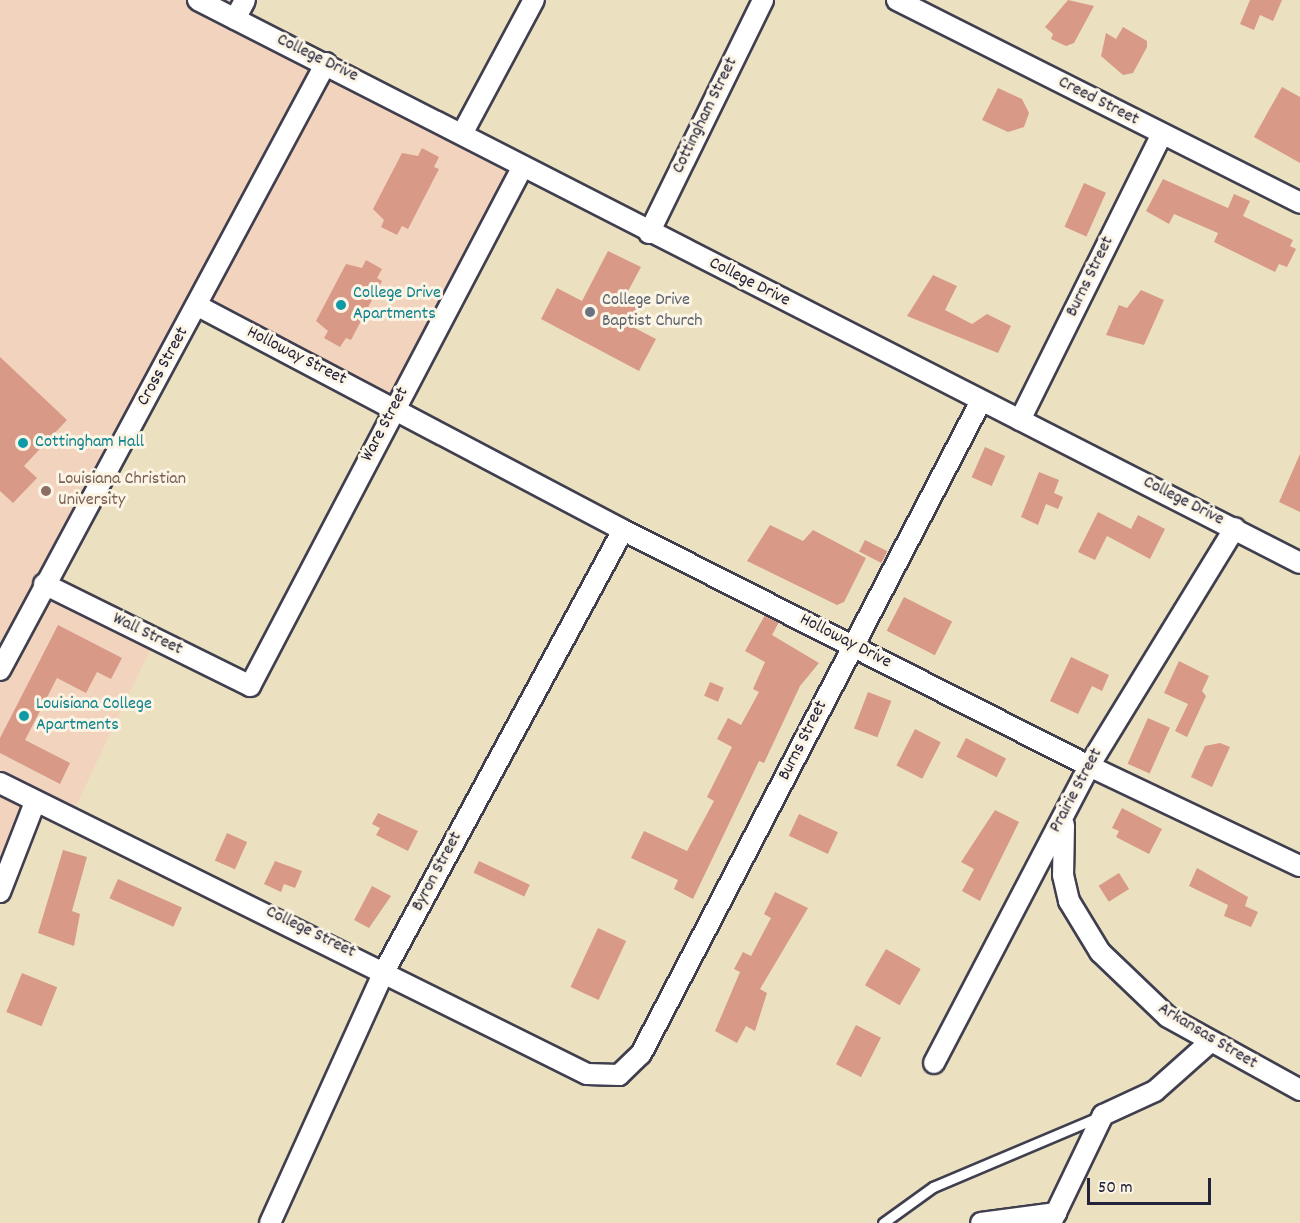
<!DOCTYPE html>
<html>
<head>
<meta charset="utf-8">
<style>
	body { margin:0 }
	#map { position:relative; width:1300px; height:1223px; overflow:hidden; background:#ebe1c0; font-family:Dekko,sans-serif }
	div>[style] { position:absolute }
	.built>* { inset:0; background:#f2d4be }
	.building>* { inset:0; background:#d89987; transform-origin:0 0 }
	.roads { filter:drop-shadow(2px 0 #403f4f) drop-shadow(-2px 0 #403f4f) drop-shadow(0 2px #403f4f) drop-shadow(0 -2px #403f4f) }
	.lane>* { height:9px; margin:-4.5px; padding:0 4.5px; transform-origin:4.5px; border-radius:4.5px; background:#fff }
	.street>* { height:20px; margin:-10px; padding:0 10px; transform-origin:10px; border-radius:10px; background:#fff }
	.dots>* { width:16px; height:16px; translate:-50% -50%; box-sizing:border-box; border:3px solid #fcf5e5; border-radius:50% }
	span { translate:-50% -50%; white-space:nowrap; text-align:center; line-height:1.15; -webkit-text-stroke:6px #fcf5e5; paint-order:stroke }
	.street-label { font-size:18px; color:#22223b }
	.culture-label { font-size:18px; color:#0d838f }
	.left { translate:0 -50%; text-align:left }
	.worship-label { font-size:18px; color:#5b616d }
	.education-label { font-size:18px; color:#785e54 }
	.scale { position:absolute; left:1087px; top:1178px; width:124px; height:27px; box-sizing:border-box; border:3px solid #22223b; border-top:0; padding-left:8px; font-size:18px; line-height:21px; white-space:nowrap; color:#22223b; -webkit-text-stroke:4px #fcf5e5; paint-order:stroke }
</style>
</head>
<body>
<div id="map">
	<div class="built">
		<div style="clip-path:polygon(0 0,238px 0,226px 22px,505px 166px,507px 173px,394px 390px,385px 392px,200px 294px,39px 589px,151px 648px,75px 808px,30px 786px,0 861px)"></div>
	</div>
	<div class="building">
		<div style="clip-path:polygon(1068px 0,1094px 6px,1074px 43px,1066px 46px,1051px 39px,1053px 34px,1045px 27px)"></div>
		<div style="clip-path:polygon(1250px 0,1282px 0,1273px 21px,1260px 15px,1254px 30px,1240px 24px)"></div>
		<div style="clip-path:polygon(1123px 27px,1147px 41px,1147px 47px,1133px 73px,1123px 75px,1101px 56px,1106px 33px,1116px 39px)"></div>
		<div style="clip-path:polygon(1282px 87px,1300px 97px,1300px 163px,1254px 137px)"></div>
		<div style="clip-path:polygon(998px 88px,1022px 99px,1029px 113px,1024px 127px,1008px 132px,982px 120px)"></div>
		<div style="clip-path:polygon(422px 148px,439px 157px,434px 167px,439px 169px,408px 229px,402px 226px,397px 235px,381px 227px,384px 220px,373px 209px,402px 153px,418px 156px)"></div>
		<div style="clip-path:polygon(1163px 179px,1228px 208px,1234px 194px,1250px 201px,1243px 216px,1293px 240px,1290px 246px,1296px 249px,1287px 267px,1279px 264px,1275px 272px,1214px 242px,1218px 233px,1174px 214px,1169px 224px,1146px 211px)"></div>
		<div style="left:1084px;top:183px;width:24px;height:48px;rotate:24deg"></div>
		<div style="clip-path:polygon(608px 251px,641px 267px,627px 293px,639px 305px,629px 325px,656px 339px,639px 371px,541px 319px,557px 288px,582px 301px)"></div>
		<div style="clip-path:polygon(366px 260px,382px 269px,377px 278px,382px 281px,351px 340px,346px 338px,340px 347px,324px 338px,328px 331px,316px 321px,346px 264px,362px 268px)"></div>
		<div style="clip-path:polygon(933px 275px,957px 286px,945px 310px,972px 324px,987px 314px,1011px 326px,998px 353px,907px 316px)"></div>
		<div style="clip-path:polygon(1141px 290px,1164px 300px,1144px 345px,1106px 335px,1119px 305px,1127px 308px)"></div>
		<div style="clip-path:polygon(0 357px,67px 420px,24px 466px,37px 478px,13px 503px,0 491px)"></div>
		<div style="left:985px;top:447px;width:22px;height:33px;rotate:24deg"></div>
		<div style="clip-path:polygon(1300px 454px,1300px 512px,1279px 502px)"></div>
		<div style="clip-path:polygon(1039px 472px,1059px 480px,1054px 493px,1063px 497px,1058px 509px,1046px 504px,1038px 525px,1021px 517px)"></div>
		<div style="clip-path:polygon(1098px 512px,1131px 529px,1138px 515px,1165px 529px,1150px 559px,1107px 536px,1095px 560px,1078px 552px)"></div>
		<div style="clip-path:polygon(770px 525px,803px 541px,813px 530px,866px 558px,844px 602px,837px 605px,747px 561px)"></div>
		<div style="left:865px;top:540px;width:25px;height:13px;rotate:27deg"></div>
		<div style="left:904px;top:597px;width:54px;height:38px;rotate:27deg"></div>
		<div style="clip-path:polygon(765px 615px,779px 622px,772px 635px,819px 663px,800px 686px,764px 763px,759px 761px,693px 899px,674px 889px,678px 880px,631px 858px,644px 831px,687px 851px,714px 801px,707px 797px,732px 747px,717px 739px,728px 718px,741px 725px,759px 692px,753px 689px,765px 662px,745px 651px)"></div>
		<div style="clip-path:polygon(58px 625px,122px 658px,111px 679px,97px 672px,86px 693px,57px 678px,25px 740px,70px 763px,60px 784px,0 753px,0 738px)"></div>
		<div style="clip-path:polygon(1071px 657px,1109px 675px,1102px 691px,1092px 686px,1078px 714px,1050px 701px)"></div>
		<div style="clip-path:polygon(1179px 661px,1209px 676px,1202px 691px,1206px 696px,1187px 737px,1175px 731px,1188px 704px,1164px 693px)"></div>
		<div style="left:710px;top:682px;width:15px;height:15px;rotate:23deg"></div>
		<div style="left:868px;top:692px;width:25px;height:39px;rotate:21deg"></div>
		<div style="left:1148px;top:718px;width:24px;height:50px;rotate:24deg"></div>
		<div style="left:915px;top:729px;width:29px;height:41px;rotate:27deg"></div>
		<div style="left:966px;top:738px;width:45px;height:21px;rotate:27deg"></div>
		<div style="clip-path:polygon(1220px 743px,1230px 747px,1212px 787px,1191px 777px,1205px 746px)"></div>
		<div style="clip-path:polygon(1122px 808px,1162px 829px,1149px 854px,1116px 837px,1119px 831px,1112px 828px)"></div>
		<div style="clip-path:polygon(995px 810px,1019px 822px,980px 901px,962px 891px,974px 869px,961px 862px)"></div>
		<div style="clip-path:polygon(378px 813px,418px 831px,408px 851px,376px 835px,380px 828px,372px 824px)"></div>
		<div style="left:799px;top:814px;width:43px;height:24px;rotate:25deg"></div>
		<div style="left:227px;top:833px;width:22px;height:30px;rotate:24deg"></div>
		<div style="clip-path:polygon(63px 850px,87px 857px,72px 911px,80px 914px,74px 946px,38px 933px)"></div>
		<div style="clip-path:polygon(275px 861px,302px 871px,295px 888px,284px 884px,281px 892px,264px 884px)"></div>
		<div style="left:479px;top:861px;width:56px;height:13px;rotate:25deg"></div>
		<div style="clip-path:polygon(1197px 868px,1248px 897px,1245px 906px,1258px 912px,1251px 927px,1224px 916px,1228px 905px,1189px 886px)"></div>
		<div style="left:1119px;top:873px;width:19px;height:24px;rotate:58deg"></div>
		<div style="left:118px;top:879px;width:70px;height:21px;rotate:24deg"></div>
		<div style="clip-path:polygon(372px 886px,391px 896px,369px 928px,354px 920px)"></div>
		<div style="clip-path:polygon(775px 892px,808px 908px,760px 989px,767px 993px,755px 1031px,746px 1026px,737px 1043px,715px 1031px,740px 972px,734px 969px,743px 952px,751px 956px,771px 918px,764px 914px)"></div>
		<div style="left:598px;top:928px;width:31px;height:65px;rotate:25deg"></div>
		<div style="left:886px;top:949px;width:40px;height:42px;rotate:30deg"></div>
		<div style="left:22px;top:973px;width:38px;height:42px;rotate:22deg"></div>
		<div style="left:856px;top:1025px;width:28px;height:44px;rotate:27deg"></div>
	</div>
	<div class="roads">
		<div class="lane">
			<div style="left:883px;top:1223px;width:62px;rotate:-35.8deg"></div>
			<div style="left:933px;top:1187px;width:182px;rotate:-22.9deg"></div>
		</div>
		<div class="street">
			<div style="left:198px;top:0;width:1237px;rotate:27.06deg"></div>
			<div style="left:897px;top:0;width:451px;rotate:26.7deg"></div>
			<div style="left:235px;top:19px;width:21px;rotate:-62deg"></div>
			<div style="left:462px;top:134px;width:152px;rotate:-61.8deg"></div>
			<div style="left:649px;top:233px;width:259px;rotate:-63.9deg"></div>
			<div style="left:198px;top:306px;width:480px;rotate:27.8deg"></div>
			<div style="left:623px;top:530px;width:522px;rotate:26.86deg"></div>
			<div style="left:1089px;top:766px;width:233px;rotate:25.4deg"></div>
			<div style="left:1020px;top:420px;width:319px;rotate:-63.6deg"></div>
			<div style="left:44px;top:584px;width:230px;rotate:26.3deg"></div>
			<div style="left:250px;top:686px;width:587px;rotate:-62.3deg"></div>
			<div style="left:0;top:670px;width:689px;rotate:-61.76deg"></div>
			<div style="left:0;top:783px;width:655px;rotate:26.37deg"></div>
			<div style="left:587px;top:1074px;width:32px;rotate:2deg"></div>
			<div style="left:619px;top:1075px;width:30px;rotate:-44deg"></div>
			<div style="left:641px;top:1054px;width:736px;rotate:-62.5deg"></div>
			<div style="left:1064px;top:825px;width:50px;rotate:91.1deg"></div>
			<div style="left:1063px;top:875px;width:27px;rotate:77deg"></div>
			<div style="left:1069px;top:901px;width:60px;rotate:58.7deg"></div>
			<div style="left:1100px;top:952px;width:94px;rotate:43.7deg"></div>
			<div style="left:1168px;top:1017px;width:151px;rotate:28.9deg"></div>
			<div style="left:0;top:892px;width:97px;rotate:-68.7deg"></div>
			<div style="left:934px;top:1063px;width:335px;rotate:-62.4deg"></div>
			<div style="left:1089px;top:766px;width:279px;rotate:-58.5deg"></div>
			<div style="left:270px;top:1223px;width:278px;rotate:-65.6deg"></div>
			<div style="left:385px;top:970px;width:500px;rotate:-61.59deg"></div>
			<div style="left:981px;top:1223px;width:76px;rotate:-7.6deg"></div>
			<div style="left:1051px;top:1223px;width:120px;rotate:-64.3deg"></div>
			<div style="left:1103px;top:1115px;width:57px;rotate:-24.8deg"></div>
			<div style="left:1155px;top:1091px;width:72px;rotate:-41.6deg"></div>
		</div>
	</div>
	<div class="dots">
		<div style="left:341px;top:305px;background:#0f9aa8"></div>
		<div style="left:590px;top:312px;background:#6b7280"></div>
		<div style="left:23px;top:443px;background:#0f9aa8"></div>
		<div style="left:46px;top:491px;background:#8d6e63"></div>
		<div style="left:24px;top:716px;background:#0f9aa8"></div>
	</div>
	<div class="street-label">
		<span style="left:317px;top:59px;rotate:26deg">College Drive</span>
		<span style="left:1098px;top:102px;rotate:27deg">Creed Street</span>
		<span style="left:706px;top:116px;rotate:-64deg">Cottingham Street</span>
		<span style="left:1091px;top:277px;rotate:-64deg">Burns Street</span>
		<span style="left:749px;top:283px;rotate:27deg">College Drive</span>
		<span style="left:296px;top:357px;rotate:27deg">Holloway Street</span>
		<span style="left:164px;top:367px;rotate:-61deg">Cross Street</span>
		<span style="left:386px;top:425px;rotate:-62deg">Ware Street</span>
		<span style="left:1183px;top:502px;rotate:27deg">College Drive</span>
		<span style="left:147px;top:635px;rotate:26deg">Wall Street</span>
		<span style="left:845px;top:642px;rotate:27deg">Holloway Drive</span>
		<span style="left:804px;top:741px;rotate:-63deg">Burns Street</span>
		<span style="left:1077px;top:791px;rotate:-62deg">Prairie Street</span>
		<span style="left:438px;top:872px;rotate:-62deg">Byron Street</span>
		<span style="left:310px;top:933px;rotate:26deg">College Street</span>
		<span style="left:1207px;top:1037px;rotate:31deg">Arkansas Street</span>
	</div>
	<div class="culture-label">
		<span class="left" style="left:353px;top:305px">College Drive<br>Apartments</span>
		<span class="left" style="left:35px;top:443px">Cottingham Hall</span>
		<span class="left" style="left:36px;top:716px">Louisiana College<br>Apartments</span>
	</div>
	<div class="worship-label">
		<span class="left" style="left:602px;top:312px">College Drive<br>Baptist Church</span>
	</div>
	<div class="education-label">
		<span class="left" style="left:58px;top:491px">Louisiana Christian<br>University</span>
	</div>
	<div class="scale">50 m</div>
</div>
</body>
</html>
